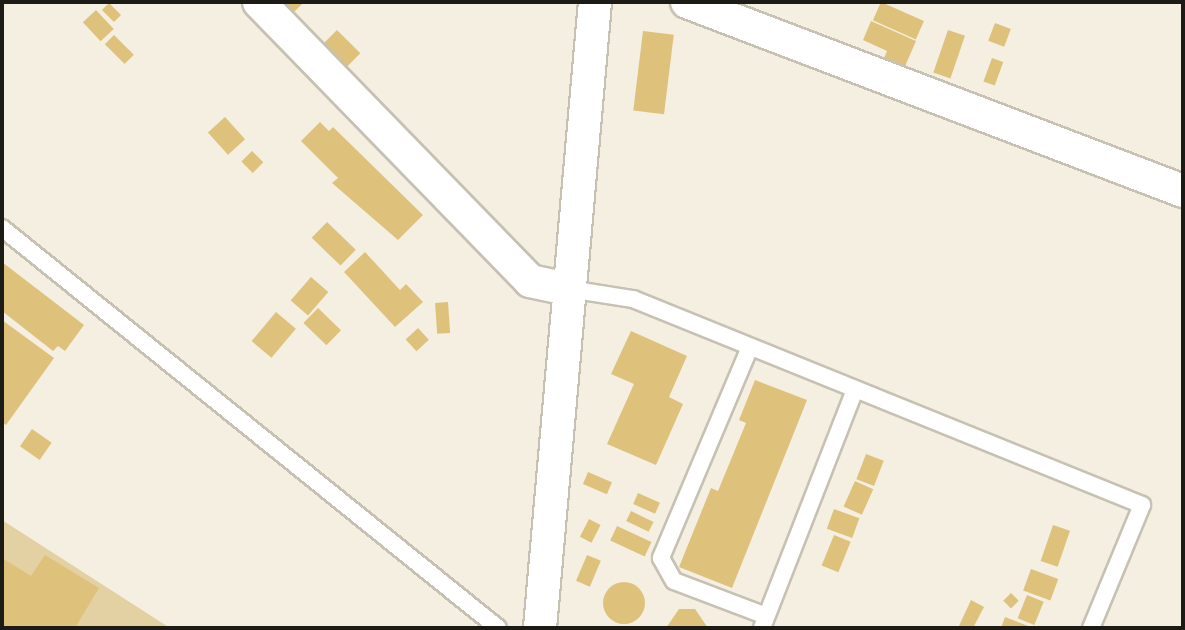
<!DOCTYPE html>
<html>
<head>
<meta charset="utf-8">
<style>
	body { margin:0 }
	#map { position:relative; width:1185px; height:630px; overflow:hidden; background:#f5efe1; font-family:"Space Grotesk",sans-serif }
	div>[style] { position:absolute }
	.green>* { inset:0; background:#e3d1a4 }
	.building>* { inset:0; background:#dec27c; transform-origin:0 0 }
	.round { border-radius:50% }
	.roads { filter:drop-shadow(2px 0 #c6c1b3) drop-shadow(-2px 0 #c6c1b3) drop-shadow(0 2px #c6c1b3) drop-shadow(0 -2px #c6c1b3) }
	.lane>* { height:16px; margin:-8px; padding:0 8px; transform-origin:8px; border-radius:8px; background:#fff }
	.street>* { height:32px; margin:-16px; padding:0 16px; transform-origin:16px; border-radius:16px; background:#fff }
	span { translate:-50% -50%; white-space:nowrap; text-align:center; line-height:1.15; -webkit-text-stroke:7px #fffdf7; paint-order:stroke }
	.frame { position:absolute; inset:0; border:4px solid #1d1b16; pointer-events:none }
</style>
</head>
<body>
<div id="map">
	<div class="green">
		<div style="clip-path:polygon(2px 520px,170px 628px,2px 628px)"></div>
	</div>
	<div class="building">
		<div style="clip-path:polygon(280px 2px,304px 2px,293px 13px)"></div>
		<div style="left:881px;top:2px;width:47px;height:20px;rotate:24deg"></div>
		<div style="left:109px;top:3px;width:17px;height:10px;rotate:45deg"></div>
		<div style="left:96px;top:10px;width:26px;height:18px;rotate:47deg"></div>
		<div style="clip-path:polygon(871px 21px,916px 41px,899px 80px,879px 70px,887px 51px,863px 40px)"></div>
		<div style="left:995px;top:23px;width:17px;height:19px;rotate:21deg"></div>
		<div style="left:337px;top:30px;width:33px;height:25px;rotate:45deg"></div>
		<div style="left:948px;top:30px;width:18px;height:45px;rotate:19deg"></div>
		<div style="left:643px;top:31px;width:31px;height:80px;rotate:7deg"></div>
		<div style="left:114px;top:35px;width:28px;height:13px;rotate:45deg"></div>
		<div style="left:992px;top:58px;width:12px;height:25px;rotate:20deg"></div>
		<div style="left:225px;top:117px;width:30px;height:23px;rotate:48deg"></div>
		<div style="clip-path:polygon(320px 122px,329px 131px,333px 127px,423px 215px,398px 240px,332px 183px,338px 178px,301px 141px)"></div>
		<div style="left:252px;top:151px;width:16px;height:15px;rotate:45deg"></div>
		<div style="left:327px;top:222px;width:40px;height:22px;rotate:44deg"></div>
		<div style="clip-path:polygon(365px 252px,400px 290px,406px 284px,423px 302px,395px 327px,344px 272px)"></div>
		<div style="clip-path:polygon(2px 262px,84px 325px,65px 351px,58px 346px,53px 351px,2px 311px)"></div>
		<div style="left:311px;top:277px;width:23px;height:31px;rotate:41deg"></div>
		<div style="left:448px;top:302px;width:31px;height:13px;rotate:86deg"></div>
		<div style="left:318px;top:308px;width:32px;height:21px;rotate:44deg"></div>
		<div style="left:276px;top:312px;width:26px;height:38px;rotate:40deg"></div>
		<div style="clip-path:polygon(2px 320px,54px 358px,6px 425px,2px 422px)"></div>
		<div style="left:418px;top:328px;width:16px;height:17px;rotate:47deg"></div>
		<div style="clip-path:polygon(631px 331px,687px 356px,669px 397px,683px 404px,656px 465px,607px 444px,634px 384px,611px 374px)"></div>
		<div style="clip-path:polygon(755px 380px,807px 400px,732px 588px,679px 567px,711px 488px,718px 491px,746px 423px,739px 420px)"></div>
		<div style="left:32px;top:429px;width:24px;height:21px;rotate:35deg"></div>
		<div style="left:866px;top:454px;width:19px;height:27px;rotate:21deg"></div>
		<div style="left:588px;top:472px;width:26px;height:13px;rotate:23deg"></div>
		<div style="left:855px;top:481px;width:20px;height:28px;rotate:24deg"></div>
		<div style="left:638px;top:493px;width:24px;height:12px;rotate:24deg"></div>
		<div style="left:834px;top:509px;width:27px;height:21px;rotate:20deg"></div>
		<div style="left:631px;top:511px;width:25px;height:11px;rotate:26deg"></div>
		<div style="left:589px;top:519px;width:13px;height:20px;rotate:27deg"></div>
		<div style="left:1053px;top:525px;width:18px;height:38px;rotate:19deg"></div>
		<div style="left:617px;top:526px;width:38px;height:16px;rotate:25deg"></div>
		<div style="left:834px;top:535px;width:18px;height:33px;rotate:22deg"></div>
		<div style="clip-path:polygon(45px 555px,99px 588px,75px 628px,2px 628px,2px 558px,31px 576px)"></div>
		<div style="left:587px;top:555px;width:15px;height:28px;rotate:23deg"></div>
		<div style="left:1031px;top:569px;width:29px;height:23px;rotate:20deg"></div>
		<div class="round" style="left:603px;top:582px;width:42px;height:42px"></div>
		<div style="left:1011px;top:593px;width:11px;height:11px;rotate:45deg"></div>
		<div style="left:1027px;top:595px;width:18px;height:25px;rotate:22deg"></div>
		<div style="clip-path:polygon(971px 600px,984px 607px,973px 628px,958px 628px)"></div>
		<div style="clip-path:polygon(679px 609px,695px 609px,708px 628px,666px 628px)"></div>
		<div style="clip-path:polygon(1005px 617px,1033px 628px,1001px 628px)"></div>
	</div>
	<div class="roads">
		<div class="lane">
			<div style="left:2px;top:228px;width:637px;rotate:38.88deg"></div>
			<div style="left:569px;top:289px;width:65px;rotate:8.9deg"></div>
			<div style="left:633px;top:299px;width:549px;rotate:22.03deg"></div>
			<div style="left:1142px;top:505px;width:133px;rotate:112.5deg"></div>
			<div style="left:750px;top:347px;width:229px;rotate:112.9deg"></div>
			<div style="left:661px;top:558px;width:26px;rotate:61deg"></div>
			<div style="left:674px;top:581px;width:98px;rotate:20.8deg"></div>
			<div style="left:762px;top:628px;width:256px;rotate:-68.7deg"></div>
		</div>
		<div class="street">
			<div style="left:259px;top:2px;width:389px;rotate:45.8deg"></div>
			<div style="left:530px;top:281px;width:40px;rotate:12deg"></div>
			<div style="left:687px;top:2px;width:531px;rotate:20.86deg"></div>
			<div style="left:540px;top:628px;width:628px;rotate:-84.98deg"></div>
		</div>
	</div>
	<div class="frame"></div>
</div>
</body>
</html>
